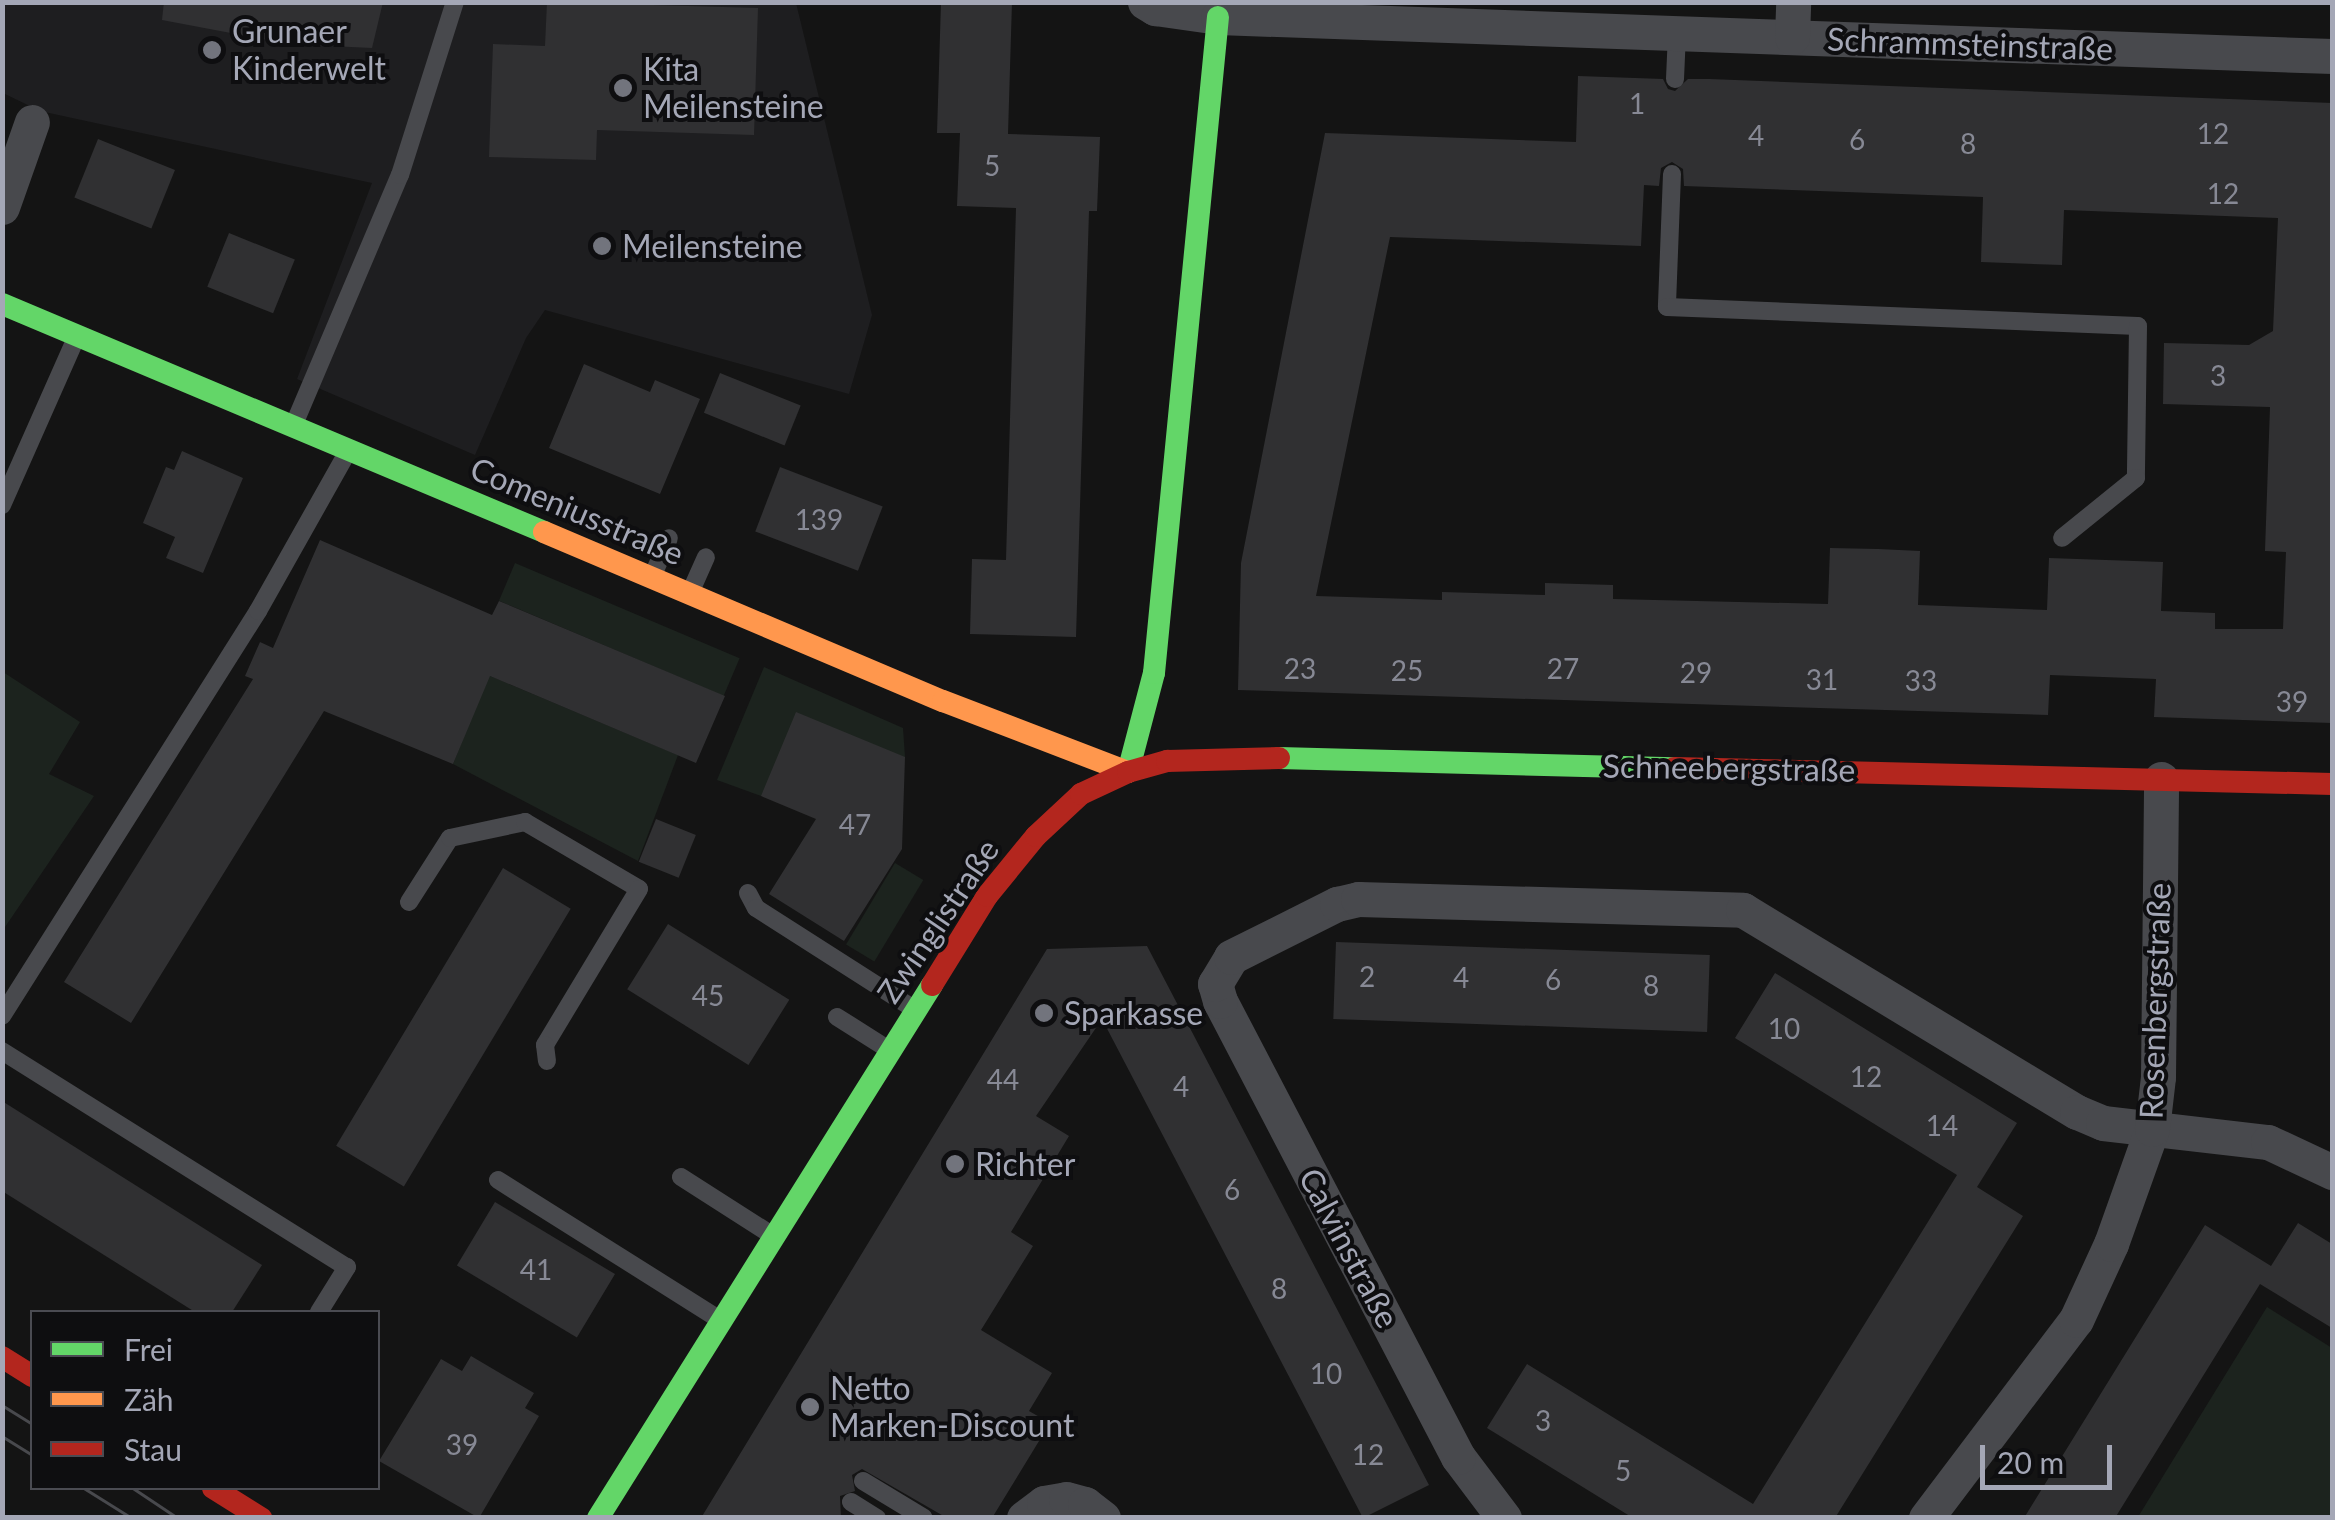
<!DOCTYPE html>
<html>
<head>
<meta charset="utf-8">
<style>
	body { margin:0 }
	#map { position:relative; width:2335px; height:1520px; overflow:hidden; background:#141414; font-family:Lato,sans-serif }
	div>[style] { position:absolute }
	.built>* { inset:0; background:#1e1e20 }
	.green>* { inset:0; background:#1c231e; transform-origin:0 0 }
	.building>* { inset:0; background:#303032; transform-origin:0 0 }
	.lane>* { height:18px; margin:-9px; padding:0 9px; transform-origin:9px; border-radius:9px; background:#48494d }
	.street>* { height:35px; margin:-17.5px; padding:0 17.5px; transform-origin:17.5px; border-radius:17.5px; background:#48494d }
	.fast>* { height:22px; margin:-11px; padding:0 11px; transform-origin:11px; border-radius:11px; background:#63d668 }
	.slow>* { height:22px; margin:-11px; padding:0 11px; transform-origin:11px; border-radius:11px; background:#ff974d }
	.jam>* { height:22px; margin:-11px; padding:0 11px; transform-origin:11px; border-radius:11px; background:#b3261e }
	.tram>* { height:2.5px; margin:-1.25px; padding:0 1.25px; transform-origin:1.25px; border-radius:1.25px; background:#48494d }
	.dots>* { width:28px; height:28px; translate:-50% -50%; box-sizing:border-box; border:5px solid #0e0e10; border-radius:50% }
	span { translate:-50% -50%; white-space:nowrap; text-align:center; line-height:1.15; -webkit-text-stroke:8px #0e0e10; paint-order:stroke }
	.number-label { font-size:28px; color:#878995 }
	.number-label span { -webkit-text-stroke-width:0 }
	.poi-label { font-size:32px; color:#a4a7b6 }
	.left { translate:0 -50%; text-align:left }
	.street-label { font-size:32px; color:#a4a7b6 }
	.frame { position:absolute; inset:0; border:5px solid #a4a7b6; pointer-events:none }
	.legend { position:absolute; left:30px; top:1310px; width:350px; height:180px; box-sizing:border-box; background:#0e0e10; border:2px solid #4a4b52; margin:0; padding:12px 18px; list-style:none; font-size:30px; color:#a4a7b6 }
	.legend li { display:flex; align-items:center; gap:20px; height:50px }
	.legend b { width:50px; border:2px solid #4a4b52 }
	.scale { position:absolute; left:1980px; top:1445px; width:132px; height:45px; box-sizing:border-box; border:5px solid #a4a7b6; border-top:0; padding-left:12px; font-size:30px; line-height:35px; white-space:nowrap; color:#a4a7b6; -webkit-text-stroke:8px #0e0e10; paint-order:stroke }
</style>
</head>
<body>
<div id="map">
	<div class="built">
		<div style="clip-path:polygon(3px 3px,796px 3px,872px 315px,849px 394px,545px 310px,526px 338px,475px 455px,297px 379px,372px 183px,40px 111px,3px 93px)"></div>
	</div>
	<div class="green">
		<div style="left:515px;top:563px;width:244px;height:41px;rotate:23deg"></div>
		<div style="clip-path:polygon(764px 667px,903px 728px,905px 757px,761px 796px,717px 780px)"></div>
		<div style="clip-path:polygon(3px 672px,80px 722px,49px 774px,94px 796px,3px 930px)"></div>
		<div style="clip-path:polygon(488px 675px,678px 755px,638px 861px,453px 764px)"></div>
		<div style="left:895px;top:863px;width:33px;height:95px;rotate:31deg"></div>
		<div style="clip-path:polygon(2267px 1307px,2332px 1348px,2332px 1517px,2138px 1517px)"></div>
	</div>
	<div class="building">
		<div style="clip-path:polygon(164px 2px,383px 2px,372px 48px,289px 44px,162px 20px)"></div>
		<div style="clip-path:polygon(547px 2px,758px 8px,754px 135px,597px 130px,596px 160px,489px 157px,493px 44px,545px 46px)"></div>
		<div style="clip-path:polygon(941px 2px,1012px 2px,1008px 134px,1100px 137px,1097px 211px,1089px 211px,1076px 637px,970px 634px,972px 559px,1006px 560px,1016px 208px,957px 206px,960px 133px,937px 133px)"></div>
		<div style="clip-path:polygon(evenodd,1578px 76px,1663px 79px,1668px 89px,1675px 91px,1688px 79px,1709px 79px,2332px 103px,2332px 723px,2154px 717px,2156px 679px,2050px 675px,2048px 715px,1238px 690px,1241px 563px,1325px 133px,1576px 142px,1578px 76px,1672px 162px,1683px 169px,1684px 186px,1983px 197px,1981px 262px,2062px 265px,2064px 210px,2278px 218px,2273px 331px,2249px 345px,2164px 343px,2163px 404px,2270px 407px,2265px 551px,2286px 552px,2283px 629px,2215px 629px,2215px 613px,2161px 611px,2163px 562px,2049px 558px,2047px 610px,1918px 605px,1920px 551px,1878px 549px,1830px 548px,1828px 604px,1613px 599px,1613px 585px,1545px 583px,1545px 595px,1442px 592px,1442px 600px,1316px 596px,1390px 237px,1641px 246px,1644px 185px,1659px 186px,1661px 168px,1672px 162px)"></div>
		<div style="left:98px;top:139px;width:83px;height:63px;rotate:22deg"></div>
		<div style="left:229px;top:233px;width:71px;height:58px;rotate:22deg"></div>
		<div style="clip-path:polygon(584px 364px,650px 392px,655px 380px,700px 399px,660px 494px,549px 448px)"></div>
		<div style="left:720px;top:373px;width:87px;height:43px;rotate:22deg"></div>
		<div style="clip-path:polygon(182px 451px,243px 478px,203px 573px,166px 558px,175px 537px,143px 523px,166px 467px,174px 470px)"></div>
		<div style="left:780px;top:467px;width:110px;height:69px;rotate:21deg"></div>
		<div style="clip-path:polygon(320px 540px,492px 615px,499px 601px,725px 696px,696px 763px,490px 676px,453px 764px,324px 711px,131px 1023px,64px 982px,253px 679px,245px 676px,260px 642px,273px 648px)"></div>
		<div style="clip-path:polygon(796px 712px,905px 757px,902px 849px,844px 941px,769px 894px,816px 819px,761px 796px)"></div>
		<div style="left:656px;top:819px;width:43px;height:46px;rotate:22deg"></div>
		<div style="left:503px;top:868px;width:79px;height:324px;rotate:31deg"></div>
		<div style="left:668px;top:924px;width:143px;height:77px;rotate:32deg"></div>
		<div style="left:1336px;top:942px;width:374px;height:77px;rotate:2deg"></div>
		<div style="clip-path:polygon(1147px 946px,1429px 1485px,1363px 1518px,1102px 1019px,1036px 1116px,1069px 1136px,1011px 1232px,1033px 1246px,981px 1330px,1052px 1373px,1029px 1411px,1050px 1423px,992px 1518px,947px 1518px,862px 1469px,852px 1475px,855px 1491px,840px 1496px,841px 1518px,701px 1518px,1047px 949px)"></div>
		<div style="clip-path:polygon(1775px 973px,2017px 1123px,1977px 1187px,2023px 1216px,1835px 1518px,1633px 1518px,1487px 1428px,1527px 1364px,1753px 1504px,1957px 1175px,1735px 1038px)"></div>
		<div style="clip-path:polygon(2px 1101px,262px 1265px,232px 1312px,195px 1312px,2px 1191px)"></div>
		<div style="left:495px;top:1202px;width:140px;height:74px;rotate:31deg"></div>
		<div style="clip-path:polygon(2298px 1223px,2332px 1244px,2332px 1328px,2260px 1284px,2115px 1518px,2024px 1518px,2205px 1225px,2271px 1266px)"></div>
		<div style="clip-path:polygon(471px 1356px,534px 1393px,525px 1408px,539px 1416px,479px 1518px,379px 1461px,441px 1359px,462px 1371px)"></div>
	</div>
	<div class="lane">
		<div style="left:1675px;top:79px;width:46px;rotate:-87.5deg"></div>
		<div style="left:1672px;top:174px;width:133px;rotate:92.2deg"></div>
		<div style="left:1667px;top:307px;width:471px;rotate:2.3deg"></div>
		<div style="left:2138px;top:326px;width:152px;rotate:90.8deg"></div>
		<div style="left:2136px;top:478px;width:95px;rotate:141deg"></div>
		<div style="left:295px;top:422px;width:268px;rotate:-67deg"></div>
		<div style="left:400px;top:175px;width:182px;rotate:-72.4deg"></div>
		<div style="left:2px;top:505px;width:185px;rotate:-66.1deg"></div>
		<div style="left:653px;top:575px;width:40px;rotate:-66.6deg"></div>
		<div style="left:690px;top:593px;width:39px;rotate:-66deg"></div>
		<div style="left:748px;top:893px;width:17px;rotate:62deg"></div>
		<div style="left:756px;top:908px;width:188px;rotate:32.6deg"></div>
		<div style="left:409px;top:902px;width:76px;rotate:-57.4deg"></div>
		<div style="left:450px;top:838px;width:77px;rotate:-12deg"></div>
		<div style="left:525px;top:822px;width:132px;rotate:30.4deg"></div>
		<div style="left:639px;top:889px;width:182px;rotate:121.1deg"></div>
		<div style="left:545px;top:1045px;width:16px;rotate:83deg"></div>
		<div style="left:2px;top:1016px;width:479px;rotate:-57.7deg"></div>
		<div style="left:258px;top:611px;width:184px;rotate:-60.6deg"></div>
		<div style="left:837px;top:1017px;width:58px;rotate:32.3deg"></div>
		<div style="left:2px;top:1051px;width:407px;rotate:32.1deg"></div>
		<div style="left:347px;top:1267px;width:53px;rotate:121.9deg"></div>
		<div style="left:681px;top:1177px;width:106px;rotate:32.6deg"></div>
		<div style="left:498px;top:1180px;width:259px;rotate:32.2deg"></div>
		<div style="left:863px;top:1481px;width:71px;rotate:31.2deg"></div>
		<div style="left:851px;top:1502px;width:31px;rotate:32deg"></div>
	</div>
	<div class="street">
		<div style="left:1145px;top:2px;width:12px;rotate:31deg"></div>
		<div style="left:1155px;top:8px;width:64px;rotate:8.1deg"></div>
		<div style="left:1218px;top:17px;width:1115px;rotate:2.01deg"></div>
		<div style="left:1792px;top:37px;width:35px;rotate:-88deg"></div>
		<div style="left:2px;top:207px;width:90px;rotate:-70.6deg"></div>
		<div style="left:1024px;top:1518px;width:25px;rotate:-37deg"></div>
		<div style="left:1044px;top:1503px;width:22px;rotate:-10deg"></div>
		<div style="left:1066px;top:1499px;width:20px;rotate:15deg"></div>
		<div style="left:1085px;top:1504px;width:23px;rotate:38deg"></div>
		<div style="left:1504px;top:1518px;width:76px;rotate:-127deg"></div>
		<div style="left:1458px;top:1457px;width:514px;rotate:-117.56deg"></div>
		<div style="left:1220px;top:1001px;width:18px;rotate:-106deg"></div>
		<div style="left:1215px;top:984px;width:31px;rotate:-59deg"></div>
		<div style="left:1231px;top:957px;width:119px;rotate:-26.6deg"></div>
		<div style="left:1337px;top:904px;width:22px;rotate:-13deg"></div>
		<div style="left:1358px;top:899px;width:385px;rotate:1.6deg"></div>
		<div style="left:1743px;top:910px;width:390px;rotate:31.2deg"></div>
		<div style="left:2077px;top:1112px;width:28px;rotate:23deg"></div>
		<div style="left:2103px;top:1123px;width:166px;rotate:6.6deg"></div>
		<div style="left:2268px;top:1142px;width:71px;rotate:25.1deg"></div>
		<div style="left:1926px;top:1518px;width:248px;rotate:-52.9deg"></div>
		<div style="left:2076px;top:1320px;width:84px;rotate:-65.3deg"></div>
		<div style="left:2111px;top:1244px;width:122px;rotate:-70.4deg"></div>
		<div style="left:2152px;top:1129px;width:52px;rotate:-83.4deg"></div>
		<div style="left:2158px;top:1077px;width:298px;rotate:-89.4deg"></div>
	</div>
	<div class="fast">
		<div style="left:2px;top:304px;width:588px;rotate:22.81deg"></div>
		<div style="left:1279px;top:758px;width:395px;rotate:1.5deg"></div>
		<div style="left:1128px;top:772px;width:102px;rotate:-75.3deg"></div>
		<div style="left:1154px;top:673px;width:659px;rotate:-84.43deg"></div>
		<div style="left:598px;top:1518px;width:629px;rotate:-57.93deg"></div>
	</div>
	<div class="slow">
		<div style="left:544px;top:532px;width:433px;rotate:23deg"></div>
		<div style="left:943px;top:701px;width:198px;rotate:21deg"></div>
	</div>
	<div class="jam">
		<div style="left:1674px;top:768px;width:658px;rotate:1.39deg"></div>
		<div style="left:932px;top:985px;width:105px;rotate:-58.3deg"></div>
		<div style="left:987px;top:896px;width:77px;rotate:-50.8deg"></div>
		<div style="left:1036px;top:836px;width:62px;rotate:-43deg"></div>
		<div style="left:1081px;top:794px;width:52px;rotate:-25.1deg"></div>
		<div style="left:1128px;top:772px;width:41px;rotate:-15.8deg"></div>
		<div style="left:1167px;top:761px;width:112px;rotate:-1.5deg"></div>
		<div style="left:2px;top:1357px;width:36px;rotate:32deg"></div>
		<div style="left:213px;top:1488px;width:57px;rotate:32deg"></div>
	</div>
	<div class="tram">
		<div style="left:2px;top:1405px;width:36px;rotate:32deg"></div>
		<div style="left:2px;top:1436px;width:36px;rotate:32deg"></div>
		<div style="left:84px;top:1488px;width:57px;rotate:32deg"></div>
		<div style="left:133px;top:1488px;width:54px;rotate:33.7deg"></div>
	</div>
	<div class="dots">
		<div style="left:212px;top:50px;background:#72747d"></div>
		<div style="left:623px;top:88px;background:#72747d"></div>
		<div style="left:602px;top:246px;background:#72747d"></div>
		<div style="left:1044px;top:1013px;background:#72747d"></div>
		<div style="left:955px;top:1164px;background:#72747d"></div>
		<div style="left:810px;top:1407px;background:#72747d"></div>
	</div>
	<div class="number-label">
		<span style="left:1637px;top:103px">1</span>
		<span style="left:2213px;top:133px">12</span>
		<span style="left:1756px;top:135px">4</span>
		<span style="left:1857px;top:139px">6</span>
		<span style="left:1968px;top:143px">8</span>
		<span style="left:992px;top:165px">5</span>
		<span style="left:2223px;top:193px">12</span>
		<span style="left:2218px;top:375px">3</span>
		<span style="left:819px;top:519px">139</span>
		<span style="left:1300px;top:668px">23</span>
		<span style="left:1563px;top:668px">27</span>
		<span style="left:1407px;top:670px">25</span>
		<span style="left:1696px;top:672px">29</span>
		<span style="left:1822px;top:679px">31</span>
		<span style="left:1921px;top:680px">33</span>
		<span style="left:2292px;top:701px">39</span>
		<span style="left:855px;top:824px">47</span>
		<span style="left:1367px;top:976px">2</span>
		<span style="left:1461px;top:977px">4</span>
		<span style="left:1553px;top:979px">6</span>
		<span style="left:1651px;top:985px">8</span>
		<span style="left:708px;top:995px">45</span>
		<span style="left:1784px;top:1028px">10</span>
		<span style="left:1866px;top:1076px">12</span>
		<span style="left:1003px;top:1079px">44</span>
		<span style="left:1181px;top:1086px">4</span>
		<span style="left:1942px;top:1125px">14</span>
		<span style="left:1232px;top:1189px">6</span>
		<span style="left:536px;top:1269px">41</span>
		<span style="left:1279px;top:1288px">8</span>
		<span style="left:1326px;top:1373px">10</span>
		<span style="left:1543px;top:1420px">3</span>
		<span style="left:462px;top:1444px">39</span>
		<span style="left:1368px;top:1454px">12</span>
		<span style="left:1623px;top:1470px">5</span>
	</div>
	<div class="poi-label">
		<span class="left" style="left:232px;top:50px">Grunaer<br>Kinderwelt</span>
		<span class="left" style="left:643px;top:88px">Kita<br>Meilensteine</span>
		<span class="left" style="left:622px;top:246px">Meilensteine</span>
		<span class="left" style="left:1064px;top:1013px">Sparkasse</span>
		<span class="left" style="left:975px;top:1164px">Richter</span>
		<span class="left" style="left:830px;top:1407px">Netto<br>Marken-Discount</span>
	</div>
	<div class="street-label">
		<span style="left:1970px;top:44px;rotate:2deg">Schrammsteinstraße</span>
		<span style="left:577px;top:511px;rotate:23deg">Comeniusstraße</span>
		<span style="left:1729px;top:768px;rotate:1deg">Schneebergstraße</span>
		<span style="left:938px;top:921px;rotate:-56deg">Zwinglistraße</span>
		<span style="left:2155px;top:1001px;rotate:-88deg">Rosenbergstraße</span>
		<span style="left:1349px;top:1248px;rotate:62deg">Calvinstraße</span>
	</div>
	<div class="frame"></div>
	<ul class="legend">
	<li><b style="height:12px;background:#63d668"></b>Frei</li>
	<li><b style="height:12px;background:#ff974d"></b>Zäh</li>
	<li><b style="height:12px;background:#b3261e"></b>Stau</li>
	</ul>
	<div class="scale">20 m</div>
</div>
</body>
</html>
